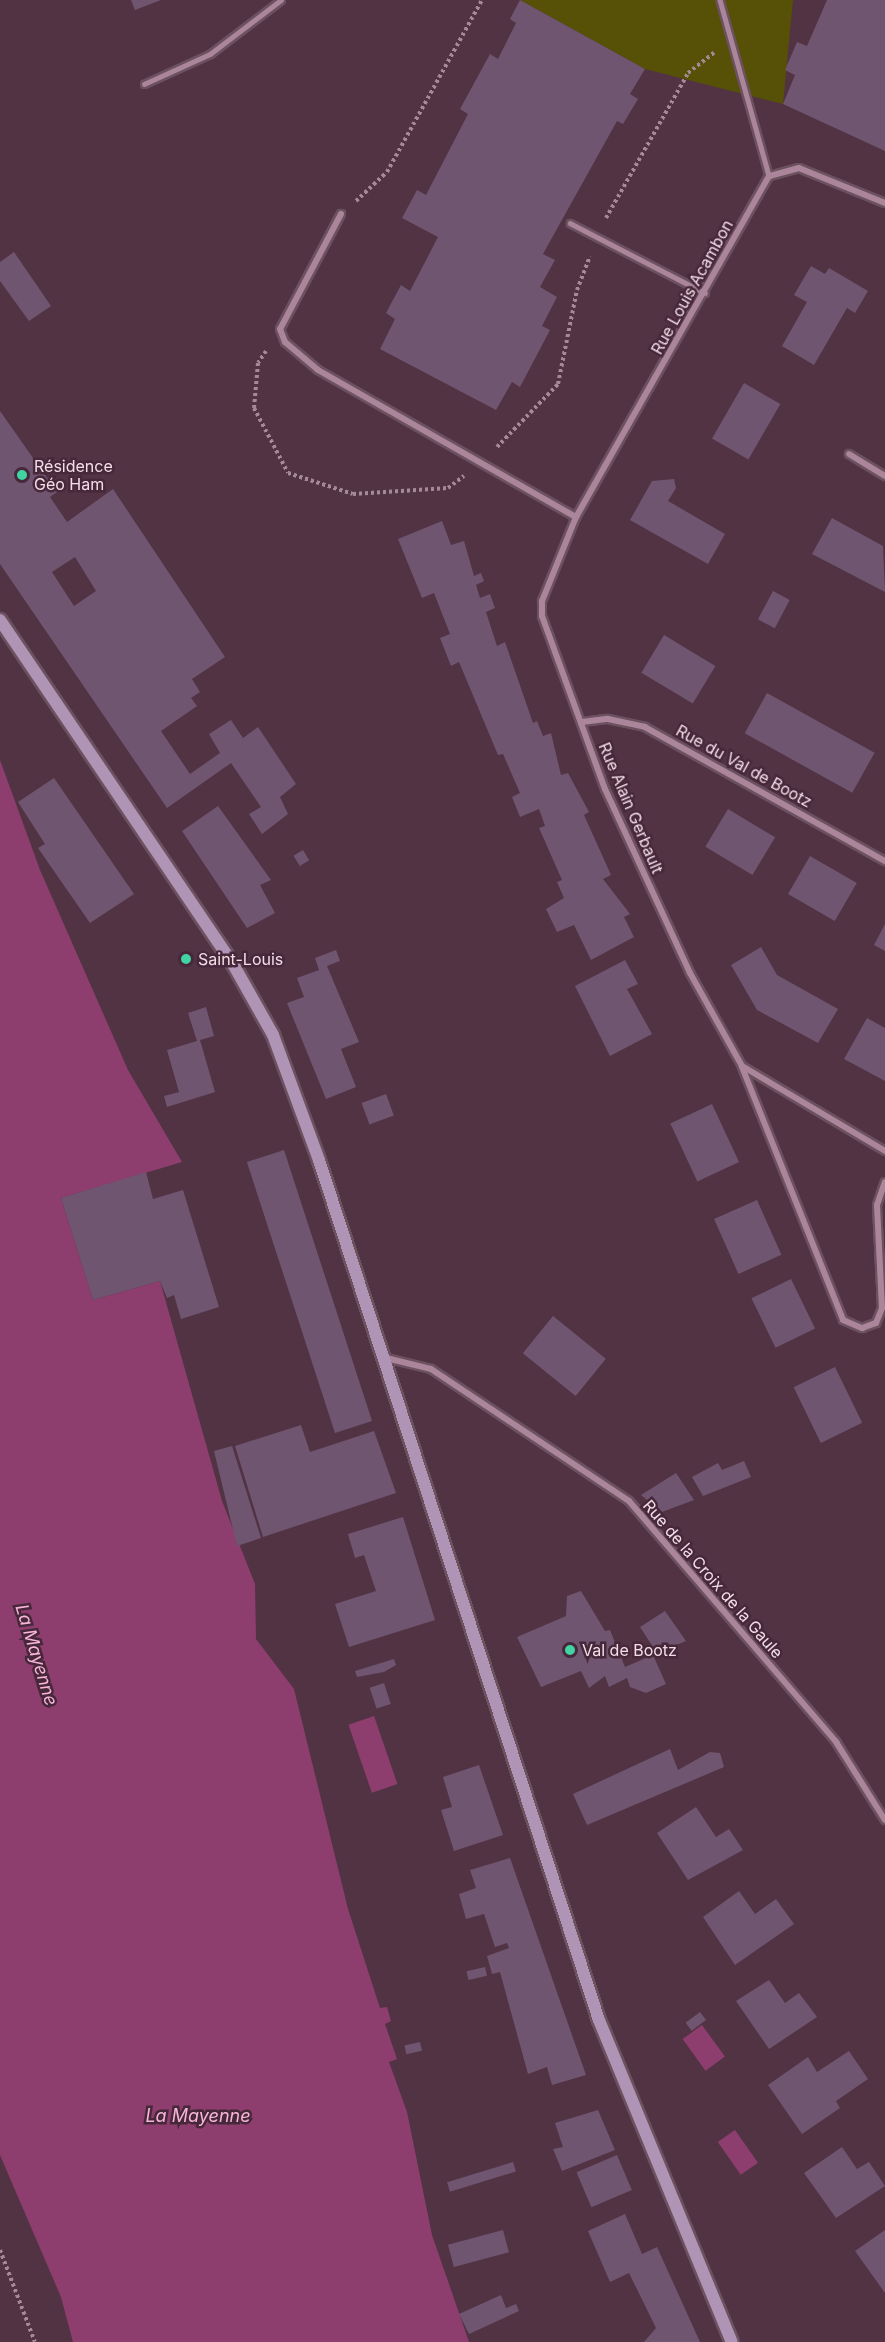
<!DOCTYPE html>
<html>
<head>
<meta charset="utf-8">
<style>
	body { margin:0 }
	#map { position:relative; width:885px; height:2342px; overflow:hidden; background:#523344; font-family:Inter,sans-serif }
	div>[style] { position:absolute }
	.green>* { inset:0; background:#565107 }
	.water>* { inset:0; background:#8e3e6e; transform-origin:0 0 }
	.building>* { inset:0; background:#6f5570; transform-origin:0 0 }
	.path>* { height:4px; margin-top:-2px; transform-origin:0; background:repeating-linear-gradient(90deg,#a48a97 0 3px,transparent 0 6px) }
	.roads { filter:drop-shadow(2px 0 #6c515f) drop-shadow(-2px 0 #6c515f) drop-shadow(0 2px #6c515f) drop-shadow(0 -2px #6c515f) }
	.lane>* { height:4.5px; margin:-2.25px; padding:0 2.25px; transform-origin:2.25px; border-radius:2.25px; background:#ab869a }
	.street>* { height:6px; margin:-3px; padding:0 3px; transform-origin:3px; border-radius:3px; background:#ab869a }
	.secondary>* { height:12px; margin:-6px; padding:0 6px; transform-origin:6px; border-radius:6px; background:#af94b6 }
	.dots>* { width:16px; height:16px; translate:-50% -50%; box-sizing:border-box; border:3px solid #47283a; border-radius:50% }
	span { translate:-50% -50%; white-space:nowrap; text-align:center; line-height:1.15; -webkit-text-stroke:5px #47283a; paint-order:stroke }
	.street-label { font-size:16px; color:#f3dee8 }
	.poi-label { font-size:16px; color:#f3dee8 }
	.left { translate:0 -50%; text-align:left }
	.water-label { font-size:18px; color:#f8b4d9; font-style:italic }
</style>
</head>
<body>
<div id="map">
	<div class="green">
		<div style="clip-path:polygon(520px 0,793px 0,783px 104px,645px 69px)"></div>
	</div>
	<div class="water">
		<div style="clip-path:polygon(0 760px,40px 870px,128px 1070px,182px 1162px,61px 1198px,93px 1300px,160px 1281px,222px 1501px,255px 1584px,256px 1639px,294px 1689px,348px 1909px,380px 2008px,387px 2007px,391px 2021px,385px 2024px,397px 2059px,389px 2062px,407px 2112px,432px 2235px,469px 2342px,73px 2342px,61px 2297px,0 2155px)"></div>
		<div style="left:374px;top:1716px;width:72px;height:27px;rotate:71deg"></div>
		<div style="left:702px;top:2025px;width:39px;height:24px;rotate:54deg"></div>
		<div style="left:735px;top:2130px;width:40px;height:21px;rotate:55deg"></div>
	</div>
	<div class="building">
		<div style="clip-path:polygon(131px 0,161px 0,135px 10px)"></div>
		<div style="clip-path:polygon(520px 0,645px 69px,630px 94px,638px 99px,623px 124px,617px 121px,543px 254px,555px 260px,540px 287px,557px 297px,542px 326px,550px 330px,520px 387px,512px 382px,496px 410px,380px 349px,395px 319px,386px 313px,401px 285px,410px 291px,438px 237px,402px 218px,417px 190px,426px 195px,468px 114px,460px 109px,490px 54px,498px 59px,516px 23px,510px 19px)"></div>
		<div style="clip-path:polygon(827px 0,885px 0,885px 151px,783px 104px,795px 75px,785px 70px,797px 42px,807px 46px)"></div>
		<div style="clip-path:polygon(14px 252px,51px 306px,29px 321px,0 281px,0 262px)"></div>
		<div style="clip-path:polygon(811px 266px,825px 274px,829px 268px,868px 291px,855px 313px,847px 308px,814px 365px,782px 346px,807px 302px,794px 295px)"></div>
		<div style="left:744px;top:383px;width:42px;height:64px;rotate:30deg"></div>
		<div style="clip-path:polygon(evenodd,0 411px,57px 492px,50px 497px,67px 522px,113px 489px,225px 657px,192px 679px,200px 692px,191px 698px,197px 706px,161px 731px,190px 774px,220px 753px,209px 734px,231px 720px,243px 738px,258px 727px,296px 784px,280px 797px,288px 814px,262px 834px,249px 814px,261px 807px,231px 763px,167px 808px,0 564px,0 411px,75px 557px,96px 591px,74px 606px,52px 572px,75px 557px)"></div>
		<div style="clip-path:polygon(674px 479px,676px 488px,668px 501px,725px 534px,708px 564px,630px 520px,652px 481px)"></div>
		<div style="clip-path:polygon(832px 518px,883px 546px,885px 592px,812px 554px)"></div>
		<div style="clip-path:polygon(442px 521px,451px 545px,464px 541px,474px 576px,481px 573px,484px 581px,476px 585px,480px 598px,490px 594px,495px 608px,486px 612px,497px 646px,505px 642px,533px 723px,537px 721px,543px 736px,551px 733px,561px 775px,568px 773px,589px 812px,584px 815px,611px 875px,603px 879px,630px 914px,624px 917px,634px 937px,591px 960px,574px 925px,557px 932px,546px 909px,564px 898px,557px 882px,562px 880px,539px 828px,545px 826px,539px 809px,520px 817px,512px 797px,520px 793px,503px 754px,498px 755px,459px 662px,451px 666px,440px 638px,450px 634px,434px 593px,422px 598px,398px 539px)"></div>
		<div style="left:773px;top:591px;width:19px;height:32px;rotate:28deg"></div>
		<div style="left:664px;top:635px;width:60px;height:44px;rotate:31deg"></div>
		<div style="left:767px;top:693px;width:123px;height:46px;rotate:29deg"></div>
		<div style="clip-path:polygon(54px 778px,134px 894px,90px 923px,38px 848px,45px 844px,18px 802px)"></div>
		<div style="clip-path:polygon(218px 806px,271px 880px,260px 885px,275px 913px,247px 928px,182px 831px)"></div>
		<div style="left:728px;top:809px;width:55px;height:44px;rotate:31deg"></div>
		<div style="left:303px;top:850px;width:12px;height:11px;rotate:59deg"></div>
		<div style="left:810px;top:856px;width:54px;height:44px;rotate:30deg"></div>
		<div style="clip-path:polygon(885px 924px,885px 951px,874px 945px)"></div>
		<div style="clip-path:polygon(761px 947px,777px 975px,838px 1009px,818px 1043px,757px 1010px,731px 965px)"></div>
		<div style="clip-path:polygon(336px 950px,340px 961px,327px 966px,359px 1042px,341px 1049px,356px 1087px,326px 1099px,287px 1003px,304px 997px,297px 978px,319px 970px,315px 958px)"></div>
		<div style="clip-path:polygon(625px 960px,638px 984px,627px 989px,652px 1034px,610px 1056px,575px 986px)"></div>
		<div style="clip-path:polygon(206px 1007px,214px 1036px,200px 1040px,215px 1092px,167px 1107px,164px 1096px,179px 1092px,167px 1050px,197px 1041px,188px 1013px)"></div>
		<div style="clip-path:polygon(867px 1018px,885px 1028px,885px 1081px,844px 1059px)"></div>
		<div style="left:386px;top:1094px;width:23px;height:26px;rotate:70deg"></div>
		<div style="left:712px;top:1104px;width:64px;height:46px;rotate:65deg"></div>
		<div style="left:284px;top:1150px;width:285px;height:39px;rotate:72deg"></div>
		<div style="clip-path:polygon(146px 1172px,153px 1199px,183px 1190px,219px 1307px,181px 1319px,174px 1295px,167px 1298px,160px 1281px,93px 1300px,61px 1198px)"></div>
		<div style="left:757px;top:1200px;width:60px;height:47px;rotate:66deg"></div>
		<div style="left:791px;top:1279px;width:55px;height:44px;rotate:64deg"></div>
		<div style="left:553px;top:1316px;width:68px;height:48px;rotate:39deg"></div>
		<div style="left:835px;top:1367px;width:62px;height:46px;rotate:64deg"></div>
		<div style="clip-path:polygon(301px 1425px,310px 1452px,374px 1431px,396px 1493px,263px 1537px,235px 1446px)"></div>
		<div style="clip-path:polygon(232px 1446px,261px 1538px,237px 1546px,214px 1451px)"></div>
		<div style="clip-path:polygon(744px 1461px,751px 1477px,703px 1496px,692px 1477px,718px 1463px,722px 1470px)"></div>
		<div style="clip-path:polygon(676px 1473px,694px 1500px,662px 1512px,641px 1495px)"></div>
		<div style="clip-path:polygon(403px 1517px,435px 1620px,349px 1647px,335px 1604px,376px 1591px,364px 1555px,355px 1558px,348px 1534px)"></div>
		<div style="clip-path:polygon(581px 1591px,605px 1631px,610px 1630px,625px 1667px,653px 1655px,666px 1684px,646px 1693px,630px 1687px,627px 1678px,609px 1687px,605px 1676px,589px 1688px,581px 1671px,541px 1687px,517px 1637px,566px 1616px,567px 1596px)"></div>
		<div style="clip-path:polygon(665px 1611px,686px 1641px,657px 1653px,640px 1627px)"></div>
		<div style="clip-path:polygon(394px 1659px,396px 1665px,384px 1672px,357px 1677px,355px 1671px)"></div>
		<div style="left:384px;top:1683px;width:22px;height:15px;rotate:72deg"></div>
		<div style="clip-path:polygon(670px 1749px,678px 1770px,710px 1752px,720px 1753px,724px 1767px,587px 1825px,573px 1794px)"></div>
		<div style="clip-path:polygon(479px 1765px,503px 1835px,454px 1851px,441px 1810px,452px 1807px,443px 1777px)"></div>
		<div style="clip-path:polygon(696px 1807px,716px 1837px,729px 1829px,743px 1850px,688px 1880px,657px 1833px)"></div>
		<div style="clip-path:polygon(510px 1858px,586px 2075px,552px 2085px,547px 2067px,528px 2074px,500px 1972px,492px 1974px,487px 1956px,509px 1948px,507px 1943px,495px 1947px,484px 1914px,466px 1919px,459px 1894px,476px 1888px,470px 1870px)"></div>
		<div style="clip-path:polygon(739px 1891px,755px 1914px,776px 1899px,794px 1924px,735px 1965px,703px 1917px)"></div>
		<div style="left:485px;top:1967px;width:9px;height:19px;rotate:77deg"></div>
		<div style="clip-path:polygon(769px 1980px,785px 2003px,799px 1993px,817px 2017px,769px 2049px,736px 2001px)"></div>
		<div style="left:700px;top:2012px;width:10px;height:18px;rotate:53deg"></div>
		<div style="left:420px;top:2042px;width:9px;height:16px;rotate:77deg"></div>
		<div style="clip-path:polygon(849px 2051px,868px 2079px,836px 2101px,840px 2108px,802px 2134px,768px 2085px,808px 2057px,817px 2072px)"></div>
		<div style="clip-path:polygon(598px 2110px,615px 2150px,562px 2171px,553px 2149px,563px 2147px,555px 2123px)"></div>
		<div style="clip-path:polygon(842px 2147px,857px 2169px,869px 2162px,885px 2186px,836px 2218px,804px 2173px)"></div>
		<div style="left:617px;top:2155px;width:38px;height:44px;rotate:67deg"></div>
		<div style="left:513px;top:2162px;width:10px;height:69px;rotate:73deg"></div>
		<div style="clip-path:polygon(625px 2214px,642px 2254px,657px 2247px,700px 2342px,644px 2342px,656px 2328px,629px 2273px,610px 2282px,588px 2231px)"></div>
		<div style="left:503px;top:2230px;width:23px;height:57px;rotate:75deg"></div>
		<div style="clip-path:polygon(885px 2230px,885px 2293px,855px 2251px)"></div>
		<div style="clip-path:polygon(501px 2295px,506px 2308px,516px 2304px,519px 2311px,469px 2334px,459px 2314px)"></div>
	</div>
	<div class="path">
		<div style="left:356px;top:201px;width:42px;rotate:-43.1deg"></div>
		<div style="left:387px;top:172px;width:196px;rotate:-61.1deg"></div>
		<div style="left:606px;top:218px;width:167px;rotate:-60.5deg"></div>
		<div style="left:688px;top:73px;width:33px;rotate:-38deg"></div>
		<div style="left:266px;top:351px;width:14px;rotate:124deg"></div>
		<div style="left:258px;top:363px;width:45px;rotate:95.1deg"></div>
		<div style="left:254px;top:408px;width:73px;rotate:62.4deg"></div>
		<div style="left:288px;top:473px;width:68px;rotate:17.9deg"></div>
		<div style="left:353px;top:494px;width:95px;rotate:-3.6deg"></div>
		<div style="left:448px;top:488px;width:20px;rotate:-37deg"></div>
		<div style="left:497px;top:447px;width:88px;rotate:-45.9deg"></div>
		<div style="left:558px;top:384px;width:96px;rotate:-78.6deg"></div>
		<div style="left:577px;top:290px;width:36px;rotate:-69deg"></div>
		<div style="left:0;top:2250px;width:98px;rotate:69.2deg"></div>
	</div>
	<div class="roads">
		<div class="lane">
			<div style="left:720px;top:0;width:183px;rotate:74.4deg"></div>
			<div style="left:144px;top:84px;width:72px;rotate:-24.4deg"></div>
			<div style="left:210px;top:54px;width:89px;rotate:-37.3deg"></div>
			<div style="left:570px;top:223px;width:152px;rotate:27.4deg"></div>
		</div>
		<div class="street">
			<div style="left:885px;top:203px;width:93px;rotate:-157.9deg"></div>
			<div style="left:799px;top:168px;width:31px;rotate:165deg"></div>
			<div style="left:769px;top:176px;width:392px;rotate:119.5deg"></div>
			<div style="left:576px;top:517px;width:91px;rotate:112deg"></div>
			<div style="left:542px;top:601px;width:15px;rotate:90deg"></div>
			<div style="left:542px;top:616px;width:184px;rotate:70deg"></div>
			<div style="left:605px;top:789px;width:203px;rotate:65.2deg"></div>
			<div style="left:690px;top:973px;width:107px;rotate:60.8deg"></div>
			<div style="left:742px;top:1066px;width:166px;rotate:30.7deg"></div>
			<div style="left:341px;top:214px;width:130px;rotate:117.9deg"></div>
			<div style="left:280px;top:329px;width:14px;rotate:69deg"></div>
			<div style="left:285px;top:342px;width:43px;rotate:40.3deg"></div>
			<div style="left:318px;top:370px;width:297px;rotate:29.7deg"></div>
			<div style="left:849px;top:454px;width:42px;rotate:31.4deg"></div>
			<div style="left:582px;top:722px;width:26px;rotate:-7deg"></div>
			<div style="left:608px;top:719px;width:38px;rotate:12deg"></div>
			<div style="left:645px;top:727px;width:275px;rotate:29.2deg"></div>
			<div style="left:742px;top:1067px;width:272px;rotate:68.2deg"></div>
			<div style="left:843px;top:1320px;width:21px;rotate:23deg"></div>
			<div style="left:862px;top:1328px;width:15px;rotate:-20deg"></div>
			<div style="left:876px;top:1323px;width:16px;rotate:-68deg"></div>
			<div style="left:882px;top:1308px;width:103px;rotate:-92.8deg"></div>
			<div style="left:877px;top:1205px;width:24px;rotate:-71deg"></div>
			<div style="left:382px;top:1357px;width:50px;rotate:13.8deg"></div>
			<div style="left:431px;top:1369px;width:238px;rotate:33.7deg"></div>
			<div style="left:629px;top:1501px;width:318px;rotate:49.3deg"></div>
			<div style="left:836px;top:1742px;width:92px;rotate:57.9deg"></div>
		</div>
		<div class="secondary">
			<div style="left:0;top:620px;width:415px;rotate:55.9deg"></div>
			<div style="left:233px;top:964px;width:81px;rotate:60.6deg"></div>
			<div style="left:273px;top:1035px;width:133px;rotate:69.8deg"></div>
			<div style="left:319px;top:1160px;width:904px;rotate:71.97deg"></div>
			<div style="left:599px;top:2020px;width:348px;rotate:67.6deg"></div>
		</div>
	</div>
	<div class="dots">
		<div style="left:22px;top:475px;background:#40d4a2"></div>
		<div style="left:186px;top:959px;background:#40d4a2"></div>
		<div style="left:570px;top:1650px;background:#40d4a2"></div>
	</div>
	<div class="street-label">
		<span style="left:692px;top:287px;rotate:-61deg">Rue Louis Acambon</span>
		<span style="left:744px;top:766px;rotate:29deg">Rue du Val de Bootz</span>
		<span style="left:631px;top:808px;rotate:67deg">Rue Alain Gerbault</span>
		<span style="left:713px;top:1579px;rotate:49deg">Rue de la Croix de la Gaule</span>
	</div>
	<div class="poi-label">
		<span class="left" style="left:34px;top:475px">Résidence<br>Géo Ham</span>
		<span class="left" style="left:198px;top:959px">Saint-Louis</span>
		<span class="left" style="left:582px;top:1650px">Val de Bootz</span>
	</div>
	<div class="water-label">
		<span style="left:36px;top:1655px;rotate:73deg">La Mayenne</span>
		<span style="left:198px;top:2116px">La Mayenne</span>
	</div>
</div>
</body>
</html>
